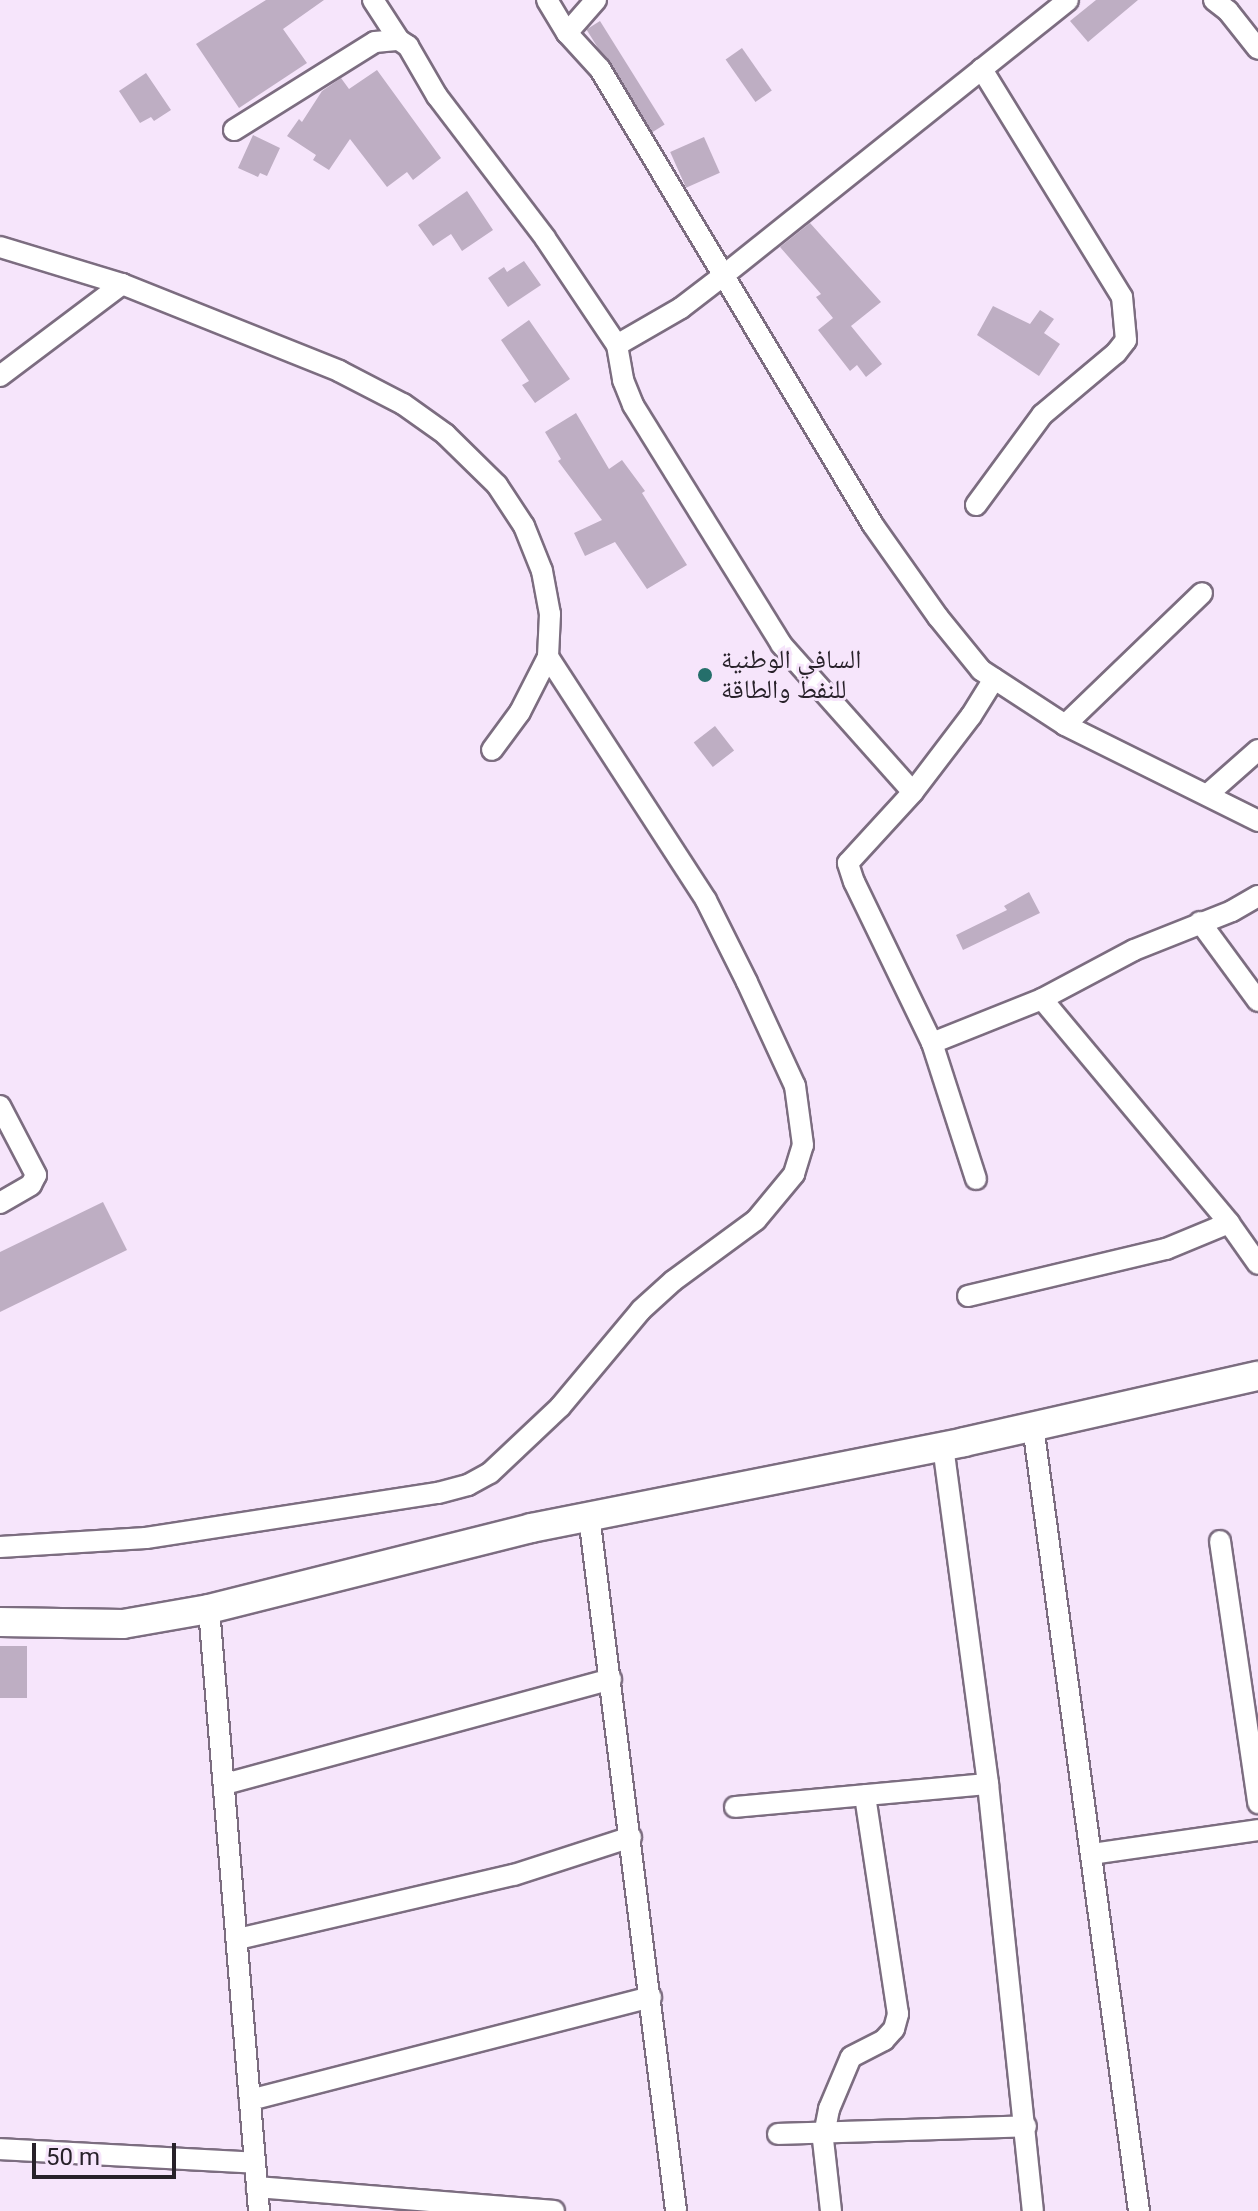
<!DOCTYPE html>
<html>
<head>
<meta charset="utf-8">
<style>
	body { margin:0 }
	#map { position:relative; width:1258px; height:2211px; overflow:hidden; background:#f6e5fb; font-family:Roboto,"Noto Naskh Arabic",sans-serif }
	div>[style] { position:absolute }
	.building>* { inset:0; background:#beaec3; transform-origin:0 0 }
	.roads { filter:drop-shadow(2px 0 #7c6d80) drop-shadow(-2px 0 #7c6d80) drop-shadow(0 2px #7c6d80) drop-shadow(0 -2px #7c6d80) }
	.minor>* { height:20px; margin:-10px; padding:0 10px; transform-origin:10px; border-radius:10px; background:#fff }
	.secondary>* { height:28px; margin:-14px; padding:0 14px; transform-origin:14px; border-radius:14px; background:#fff }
	.dots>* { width:22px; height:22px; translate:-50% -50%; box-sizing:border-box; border:4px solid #f6e5fb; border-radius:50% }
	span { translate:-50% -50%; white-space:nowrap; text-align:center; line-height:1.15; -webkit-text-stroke:6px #f6e5fb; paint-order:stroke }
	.poi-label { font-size:26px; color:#272129 }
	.left { translate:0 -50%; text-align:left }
	.scale { position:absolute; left:32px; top:2143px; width:144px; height:36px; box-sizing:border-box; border:4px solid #272129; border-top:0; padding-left:10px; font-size:24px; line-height:28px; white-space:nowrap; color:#272129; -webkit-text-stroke:6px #f6e5fb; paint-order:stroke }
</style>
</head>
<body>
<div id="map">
	<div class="building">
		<div style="clip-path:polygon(266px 0,324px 0,283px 29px,307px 63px,239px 108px,196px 44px)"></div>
		<div style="clip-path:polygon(1096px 0,1138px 0,1088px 42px,1070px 21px)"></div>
		<div style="left:600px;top:21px;width:122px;height:16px;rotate:58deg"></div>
		<div style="left:742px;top:48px;width:52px;height:20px;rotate:55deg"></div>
		<div style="clip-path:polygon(377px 70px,441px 158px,413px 180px,407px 172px,387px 187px,350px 139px,329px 170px,313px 160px,316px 155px,287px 136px,299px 119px,302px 122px,322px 91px,341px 78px,349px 89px)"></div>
		<div style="clip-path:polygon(146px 73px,171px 110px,154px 121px,151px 117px,140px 123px,119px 91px)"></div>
		<div style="clip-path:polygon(253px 135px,280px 148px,267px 176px,260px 173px,258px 177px,238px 168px)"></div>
		<div style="left:704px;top:137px;width:39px;height:37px;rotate:66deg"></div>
		<div style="clip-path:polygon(467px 191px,493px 230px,462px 251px,451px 234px,433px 246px,418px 225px)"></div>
		<div style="clip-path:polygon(810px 223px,881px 302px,851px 326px,882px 364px,866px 377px,857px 365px,850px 371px,818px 330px,833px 318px,816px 297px,821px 294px,780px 247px)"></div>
		<div style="clip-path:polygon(524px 261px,541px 285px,508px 307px,488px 278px,504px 267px,507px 272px)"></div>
		<div style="clip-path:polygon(993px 306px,1030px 324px,1040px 310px,1054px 319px,1044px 333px,1060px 344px,1039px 376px,977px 335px)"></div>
		<div style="clip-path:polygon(529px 320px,570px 379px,535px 403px,522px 385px,529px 381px,501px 340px)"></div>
		<div style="clip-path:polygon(576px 413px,609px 469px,622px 460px,645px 491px,642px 493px,687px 565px,647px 589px,615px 542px,585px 556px,574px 533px,602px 520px,558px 461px,561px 459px,545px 432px)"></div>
		<div style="left:715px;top:726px;width:31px;height:27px;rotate:52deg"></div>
		<div style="clip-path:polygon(1029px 892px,1040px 913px,963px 950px,956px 935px,1007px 910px,1004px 906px)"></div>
		<div style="clip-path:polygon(103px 1202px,127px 1250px,0 1312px,0 1252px)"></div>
		<div style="left:0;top:1646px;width:27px;height:52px"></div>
	</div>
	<div class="roads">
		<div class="minor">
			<div style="left:373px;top:0;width:48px;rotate:57deg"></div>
			<div style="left:547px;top:0;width:39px;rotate:59deg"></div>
			<div style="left:567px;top:33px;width:49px;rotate:47.5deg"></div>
			<div style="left:600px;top:69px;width:531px;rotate:59.09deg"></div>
			<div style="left:873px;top:525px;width:113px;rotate:54.8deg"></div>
			<div style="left:938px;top:617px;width:68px;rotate:50.9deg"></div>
			<div style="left:981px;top:670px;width:100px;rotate:33.2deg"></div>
			<div style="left:1065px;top:725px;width:216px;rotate:26.4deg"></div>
			<div style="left:1214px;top:0;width:18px;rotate:38deg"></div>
			<div style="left:1228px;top:11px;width:48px;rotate:51.7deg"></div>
			<div style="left:567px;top:33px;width:44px;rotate:-48.7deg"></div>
			<div style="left:234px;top:130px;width:166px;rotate:-32deg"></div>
			<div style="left:375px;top:42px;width:24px;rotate:-5deg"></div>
			<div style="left:399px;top:40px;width:11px;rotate:34deg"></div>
			<div style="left:408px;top:46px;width:58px;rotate:59.9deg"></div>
			<div style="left:437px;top:96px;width:178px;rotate:52.7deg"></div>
			<div style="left:545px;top:238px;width:129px;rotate:56.1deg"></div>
			<div style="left:617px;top:345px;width:74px;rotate:-30deg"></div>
			<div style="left:681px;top:308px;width:54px;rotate:-37.5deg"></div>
			<div style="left:724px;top:275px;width:440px;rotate:-38.6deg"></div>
			<div style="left:0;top:247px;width:127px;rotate:16.9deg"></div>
			<div style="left:122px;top:284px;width:234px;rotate:21.8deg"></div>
			<div style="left:339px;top:371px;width:72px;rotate:27.3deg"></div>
			<div style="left:403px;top:404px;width:52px;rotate:35.5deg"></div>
			<div style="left:445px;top:434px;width:73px;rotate:44.4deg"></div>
			<div style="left:497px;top:485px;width:49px;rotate:56.6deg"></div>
			<div style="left:524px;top:526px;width:48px;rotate:68.2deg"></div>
			<div style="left:542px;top:571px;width:44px;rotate:79.5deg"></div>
			<div style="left:550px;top:614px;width:43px;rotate:92.7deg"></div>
			<div style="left:548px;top:657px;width:62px;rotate:117deg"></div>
			<div style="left:520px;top:712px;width:47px;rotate:126.4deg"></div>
			<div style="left:617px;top:345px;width:36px;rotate:80deg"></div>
			<div style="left:623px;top:380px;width:27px;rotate:68deg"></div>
			<div style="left:633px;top:405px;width:281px;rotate:58.2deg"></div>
			<div style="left:781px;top:644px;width:198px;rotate:48.3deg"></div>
			<div style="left:0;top:376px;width:153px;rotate:-37deg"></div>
			<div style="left:976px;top:505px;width:112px;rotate:-53.7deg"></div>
			<div style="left:1042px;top:415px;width:97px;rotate:-40deg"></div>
			<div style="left:1116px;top:353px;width:16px;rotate:-52deg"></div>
			<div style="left:1126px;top:340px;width:43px;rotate:-95.3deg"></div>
			<div style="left:1122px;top:297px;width:268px;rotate:-121.6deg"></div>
			<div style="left:1065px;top:725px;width:190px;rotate:-43.9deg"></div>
			<div style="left:1207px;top:795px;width:68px;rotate:-41.4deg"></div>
			<div style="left:1200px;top:922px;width:98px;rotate:53.7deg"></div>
			<div style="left:1042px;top:999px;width:292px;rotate:50.1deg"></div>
			<div style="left:1229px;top:1223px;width:50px;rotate:54.7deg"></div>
			<div style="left:932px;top:1043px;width:118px;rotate:-21.8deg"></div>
			<div style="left:1042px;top:999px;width:104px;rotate:-28deg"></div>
			<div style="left:1134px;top:950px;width:105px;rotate:-21.7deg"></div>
			<div style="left:1232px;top:911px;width:30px;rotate:-30deg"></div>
			<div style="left:0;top:1106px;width:78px;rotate:62.4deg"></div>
			<div style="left:36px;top:1175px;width:11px;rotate:117deg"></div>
			<div style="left:31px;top:1185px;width:36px;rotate:150deg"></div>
			<div style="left:976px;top:1179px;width:143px;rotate:-107.9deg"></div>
			<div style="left:932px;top:1043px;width:179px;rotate:-115.8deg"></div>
			<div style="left:854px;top:882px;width:20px;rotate:-108deg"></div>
			<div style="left:848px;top:863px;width:96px;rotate:-47.5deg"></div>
			<div style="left:913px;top:792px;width:96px;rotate:-52.7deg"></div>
			<div style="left:971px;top:716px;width:44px;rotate:-58.1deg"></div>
			<div style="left:968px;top:1296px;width:204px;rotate:-13.4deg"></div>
			<div style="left:1166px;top:1249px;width:68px;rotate:-22.4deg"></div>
			<div style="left:1033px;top:1426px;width:792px;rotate:82.31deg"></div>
			<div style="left:943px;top:1446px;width:341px;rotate:82.4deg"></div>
			<div style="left:988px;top:1784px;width:429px;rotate:84deg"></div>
			<div style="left:589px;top:1516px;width:700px;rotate:82.86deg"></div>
			<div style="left:1220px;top:1541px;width:265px;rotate:81.7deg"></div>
			<div style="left:0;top:1547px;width:146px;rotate:-3.5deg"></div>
			<div style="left:146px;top:1538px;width:295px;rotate:-8.8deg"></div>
			<div style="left:438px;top:1493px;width:31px;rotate:-15deg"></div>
			<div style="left:468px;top:1485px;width:25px;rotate:-29deg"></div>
			<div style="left:490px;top:1473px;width:96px;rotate:-43.3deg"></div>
			<div style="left:560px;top:1407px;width:126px;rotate:-50.1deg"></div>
			<div style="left:641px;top:1310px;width:43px;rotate:-42.2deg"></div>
			<div style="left:673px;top:1281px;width:103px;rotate:-36.3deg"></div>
			<div style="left:756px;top:1220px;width:60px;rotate:-50.4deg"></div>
			<div style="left:794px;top:1174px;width:30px;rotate:-73deg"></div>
			<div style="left:803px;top:1145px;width:60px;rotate:-97.7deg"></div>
			<div style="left:795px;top:1086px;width:115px;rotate:-114.8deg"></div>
			<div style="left:747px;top:982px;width:92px;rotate:-116.6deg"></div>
			<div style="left:706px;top:900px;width:290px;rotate:-123deg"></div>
			<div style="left:209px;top:1609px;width:604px;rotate:85.25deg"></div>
			<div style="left:225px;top:1784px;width:400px;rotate:-15.2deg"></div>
			<div style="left:735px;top:1807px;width:254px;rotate:-5.2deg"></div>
			<div style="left:1092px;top:1854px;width:168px;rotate:-8.2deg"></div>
			<div style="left:238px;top:1939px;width:283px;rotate:-13.1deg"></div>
			<div style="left:514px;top:1875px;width:123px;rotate:-18deg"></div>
			<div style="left:250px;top:2100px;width:414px;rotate:-14.4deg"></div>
			<div style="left:778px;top:2134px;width:248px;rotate:-1.8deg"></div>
			<div style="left:0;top:2149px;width:255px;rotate:3.1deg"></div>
			<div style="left:257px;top:2187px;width:298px;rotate:4.6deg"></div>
			<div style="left:831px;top:2211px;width:71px;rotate:-96.4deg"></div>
			<div style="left:823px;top:2140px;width:32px;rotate:-79deg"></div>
			<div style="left:829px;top:2109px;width:56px;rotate:-67.1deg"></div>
			<div style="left:851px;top:2057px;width:37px;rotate:-27deg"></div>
			<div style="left:884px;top:2040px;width:15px;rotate:-48deg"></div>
			<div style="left:894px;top:2029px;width:16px;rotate:-75deg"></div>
			<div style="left:898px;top:2014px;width:221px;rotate:-98.6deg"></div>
		</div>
		<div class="secondary">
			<div style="left:0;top:1622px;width:123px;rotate:0.9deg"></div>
			<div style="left:123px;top:1624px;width:87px;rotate:-9.9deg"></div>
			<div style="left:209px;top:1609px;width:332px;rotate:-14.1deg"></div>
			<div style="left:531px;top:1528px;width:441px;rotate:-11.2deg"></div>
			<div style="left:964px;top:1442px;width:301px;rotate:-12.7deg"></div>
		</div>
	</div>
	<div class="dots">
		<div style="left:705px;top:675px;background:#256f6b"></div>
	</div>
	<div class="poi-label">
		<span class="left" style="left:721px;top:675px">السافي الوطنية<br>للنفط والطاقة</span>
	</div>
	<div class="scale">50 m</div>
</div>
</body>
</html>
